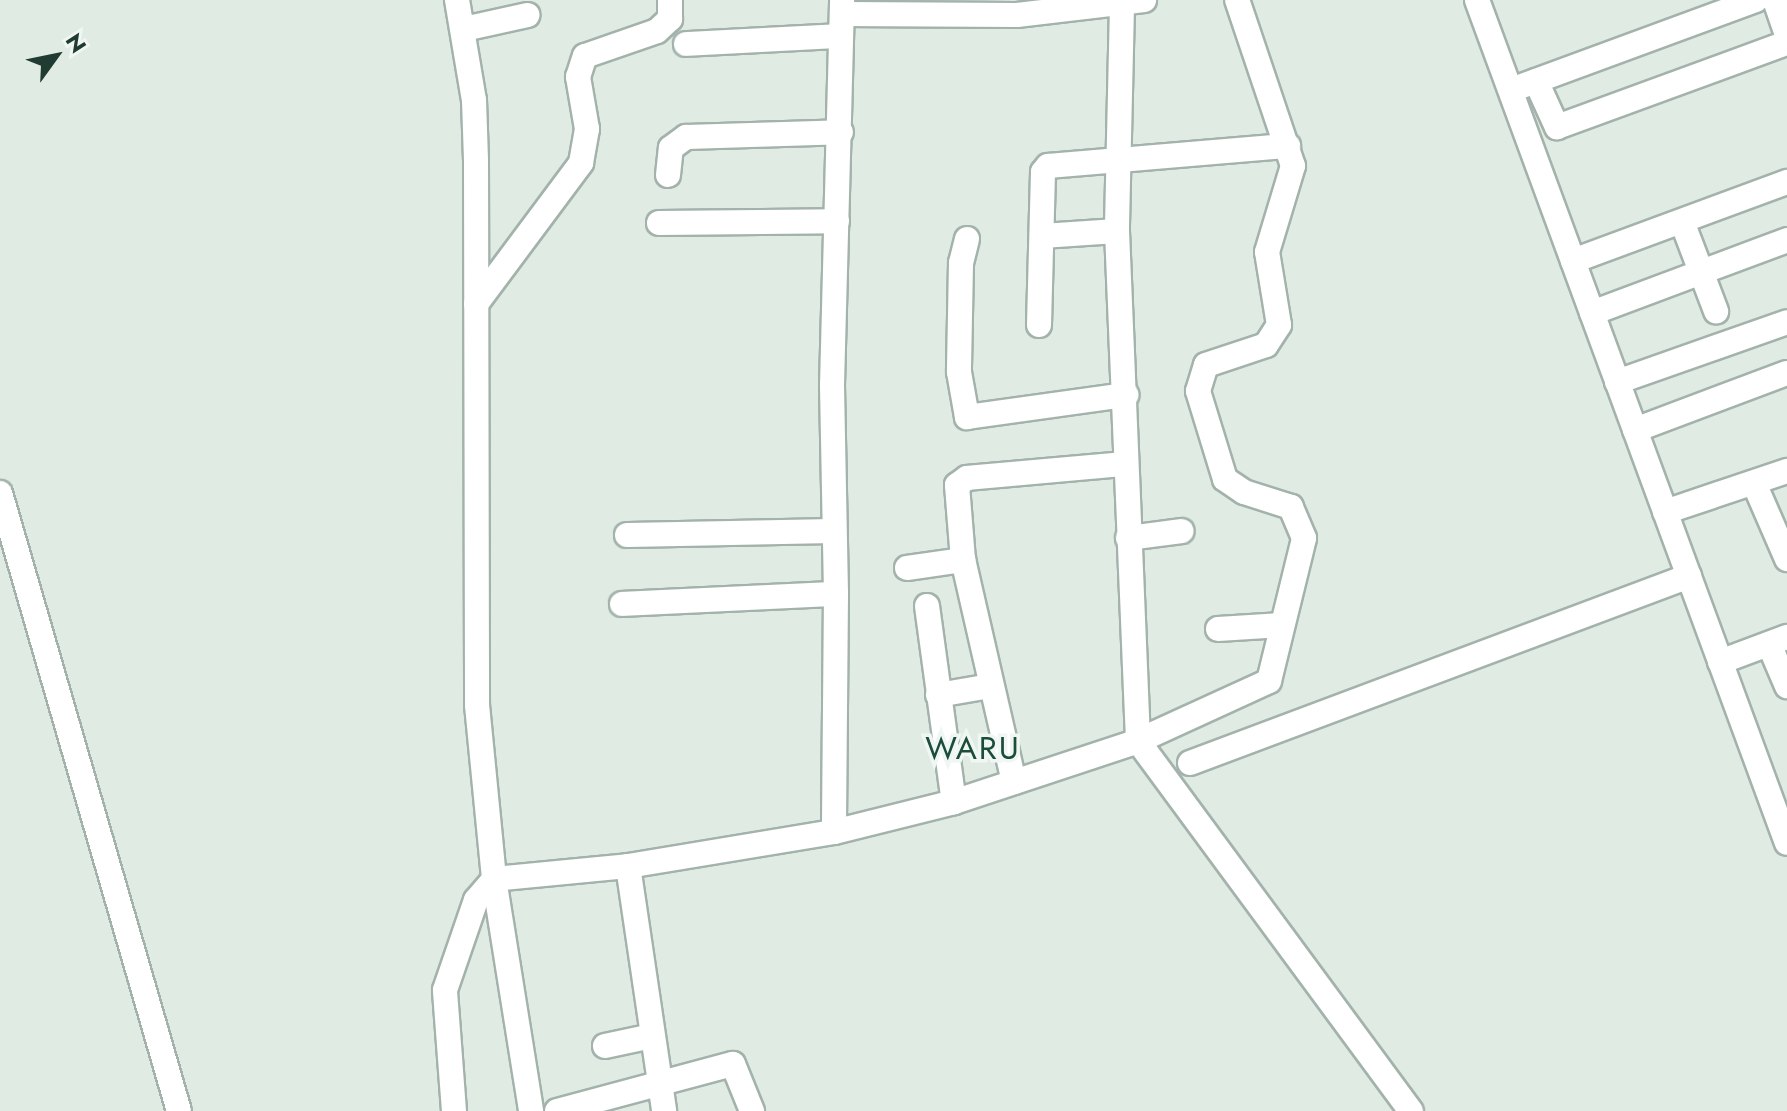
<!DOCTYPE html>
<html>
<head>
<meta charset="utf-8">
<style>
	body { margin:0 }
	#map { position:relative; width:1787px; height:1111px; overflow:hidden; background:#e0ebe4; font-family:Jost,sans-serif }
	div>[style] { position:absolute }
	.roads { filter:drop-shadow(2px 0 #a3b3ab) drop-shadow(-2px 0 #a3b3ab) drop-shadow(0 2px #a3b3ab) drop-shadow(0 -2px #a3b3ab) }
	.minor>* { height:24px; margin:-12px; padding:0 12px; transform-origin:12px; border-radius:12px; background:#fff }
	span { translate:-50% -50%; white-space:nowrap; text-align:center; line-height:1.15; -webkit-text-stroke:7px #f0f7f3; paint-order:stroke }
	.quarter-label { font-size:32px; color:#1c4d3c; letter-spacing:2px }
	.north { position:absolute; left:16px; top:16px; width:80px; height:80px; -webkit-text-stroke:6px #f0f7f3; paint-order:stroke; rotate:57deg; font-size:22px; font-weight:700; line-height:32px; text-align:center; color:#203b31 }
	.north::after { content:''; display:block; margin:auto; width:28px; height:36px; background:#203b31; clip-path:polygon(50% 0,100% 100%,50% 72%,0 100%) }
</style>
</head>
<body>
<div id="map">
	<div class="roads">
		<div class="minor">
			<div style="left:457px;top:0;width:101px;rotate:80.4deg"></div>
			<div style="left:474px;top:100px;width:61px;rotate:88.1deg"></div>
			<div style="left:476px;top:161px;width:544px;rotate:89.89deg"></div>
			<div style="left:477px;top:705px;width:175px;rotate:84.4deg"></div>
			<div style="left:494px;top:879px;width:135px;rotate:-5.5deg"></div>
			<div style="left:628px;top:866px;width:248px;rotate:81.6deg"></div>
			<div style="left:1477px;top:0;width:898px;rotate:69.81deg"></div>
			<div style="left:1775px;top:0;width:36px;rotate:71deg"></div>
			<div style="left:1122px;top:5px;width:226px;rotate:91.3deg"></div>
			<div style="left:1117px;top:231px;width:510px;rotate:87.64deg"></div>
			<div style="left:1138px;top:741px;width:460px;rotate:53.6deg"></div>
			<div style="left:842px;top:14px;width:175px;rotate:0.3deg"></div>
			<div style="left:1017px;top:15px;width:128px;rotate:-6.7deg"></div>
			<div style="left:464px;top:29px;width:65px;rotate:-12.5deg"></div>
			<div style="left:686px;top:44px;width:153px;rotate:-3deg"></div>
			<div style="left:1536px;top:81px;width:51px;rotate:65.5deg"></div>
			<div style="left:1557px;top:127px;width:245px;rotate:-20.1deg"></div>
			<div style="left:1522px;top:86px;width:249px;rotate:-20.2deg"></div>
			<div style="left:668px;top:175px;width:27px;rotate:-84deg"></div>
			<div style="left:671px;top:148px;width:19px;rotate:-36deg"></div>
			<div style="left:686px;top:137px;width:155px;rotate:-1.8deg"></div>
			<div style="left:659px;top:223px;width:178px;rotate:-0.6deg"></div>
			<div style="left:1686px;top:232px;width:85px;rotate:69.2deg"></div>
			<div style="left:1042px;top:236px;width:75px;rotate:-3.8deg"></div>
			<div style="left:967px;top:239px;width:25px;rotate:104deg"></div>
			<div style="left:961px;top:263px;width:109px;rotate:91.1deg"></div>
			<div style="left:959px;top:372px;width:46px;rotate:79.9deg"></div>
			<div style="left:967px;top:417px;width:161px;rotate:-7.9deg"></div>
			<div style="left:1573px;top:261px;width:228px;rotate:-20.3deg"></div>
			<div style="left:476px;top:304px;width:176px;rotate:-53.3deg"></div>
			<div style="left:581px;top:163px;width:35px;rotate:-80deg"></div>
			<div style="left:587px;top:129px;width:53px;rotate:-99.8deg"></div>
			<div style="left:578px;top:77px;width:22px;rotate:-72deg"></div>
			<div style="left:585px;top:56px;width:76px;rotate:-19.1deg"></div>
			<div style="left:657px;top:31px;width:18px;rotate:-43deg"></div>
			<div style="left:670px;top:19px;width:19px;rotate:-90deg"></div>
			<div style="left:1592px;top:313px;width:208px;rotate:-20.5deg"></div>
			<div style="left:1039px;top:325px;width:153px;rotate:-88.5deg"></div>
			<div style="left:1043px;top:172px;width:8px;rotate:-50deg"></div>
			<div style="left:1048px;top:166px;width:241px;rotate:-4.8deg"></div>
			<div style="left:1617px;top:382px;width:180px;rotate:-19.4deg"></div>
			<div style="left:1635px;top:430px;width:162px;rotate:-20.6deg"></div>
			<div style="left:1754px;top:483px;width:83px;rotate:66.5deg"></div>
			<div style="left:0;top:493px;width:643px;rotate:73.85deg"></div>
			<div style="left:1665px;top:512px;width:129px;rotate:-18.6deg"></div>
			<div style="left:627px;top:535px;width:207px;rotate:-1.1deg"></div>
			<div style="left:1128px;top:538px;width:54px;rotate:-7.4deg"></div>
			<div style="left:907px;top:568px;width:57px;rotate:-8.1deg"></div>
			<div style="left:836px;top:594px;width:209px;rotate:-91.1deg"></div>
			<div style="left:832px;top:385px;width:385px;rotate:-88.5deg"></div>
			<div style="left:622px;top:604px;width:214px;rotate:-2.7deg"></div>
			<div style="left:836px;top:594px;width:238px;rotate:90.5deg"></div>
			<div style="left:927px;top:606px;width:198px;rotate:82.2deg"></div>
			<div style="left:1218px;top:629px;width:64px;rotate:-3.6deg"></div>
			<div style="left:1769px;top:644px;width:46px;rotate:66.8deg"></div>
			<div style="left:1720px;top:662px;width:72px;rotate:-20.5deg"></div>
			<div style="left:938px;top:695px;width:53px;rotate:-9.8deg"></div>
			<div style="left:1190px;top:763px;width:533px;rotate:-20.54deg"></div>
			<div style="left:1014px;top:782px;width:228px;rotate:-102.9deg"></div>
			<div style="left:963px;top:560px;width:75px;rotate:-94.6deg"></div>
			<div style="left:957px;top:485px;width:12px;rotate:-35deg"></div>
			<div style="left:967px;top:478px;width:158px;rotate:-5.1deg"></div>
			<div style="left:628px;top:866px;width:209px;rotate:-9.4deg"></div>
			<div style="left:834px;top:832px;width:124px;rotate:-14deg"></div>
			<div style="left:954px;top:802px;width:194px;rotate:-18.3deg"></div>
			<div style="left:1138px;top:741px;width:144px;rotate:-24.6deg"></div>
			<div style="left:1269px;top:681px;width:147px;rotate:-76.2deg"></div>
			<div style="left:1304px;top:538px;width:34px;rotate:-113deg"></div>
			<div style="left:1291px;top:507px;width:49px;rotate:-162.3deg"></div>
			<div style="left:1244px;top:492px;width:23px;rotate:-146deg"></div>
			<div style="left:1225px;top:479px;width:92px;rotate:-107.1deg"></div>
			<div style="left:1198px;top:391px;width:27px;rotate:-73deg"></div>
			<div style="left:1206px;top:365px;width:63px;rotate:-18.4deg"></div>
			<div style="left:1266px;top:345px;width:24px;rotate:-57deg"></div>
			<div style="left:1279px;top:325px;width:74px;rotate:-99.3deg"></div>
			<div style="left:1267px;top:252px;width:90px;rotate:-73.2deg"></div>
			<div style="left:1293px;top:166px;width:175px;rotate:-108.6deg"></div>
			<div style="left:494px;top:879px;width:235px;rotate:80.9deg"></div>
			<div style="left:605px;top:1046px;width:48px;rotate:-12deg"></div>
			<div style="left:454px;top:1111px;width:121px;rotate:-94.3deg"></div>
			<div style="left:445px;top:990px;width:95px;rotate:-71deg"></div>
			<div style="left:476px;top:900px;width:28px;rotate:-49deg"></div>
			<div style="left:557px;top:1111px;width:182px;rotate:-15deg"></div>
			<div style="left:733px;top:1064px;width:51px;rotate:68deg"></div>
		</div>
	</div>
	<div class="quarter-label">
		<span style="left:973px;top:748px">WARU</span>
	</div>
	<div class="north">N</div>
</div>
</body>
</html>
